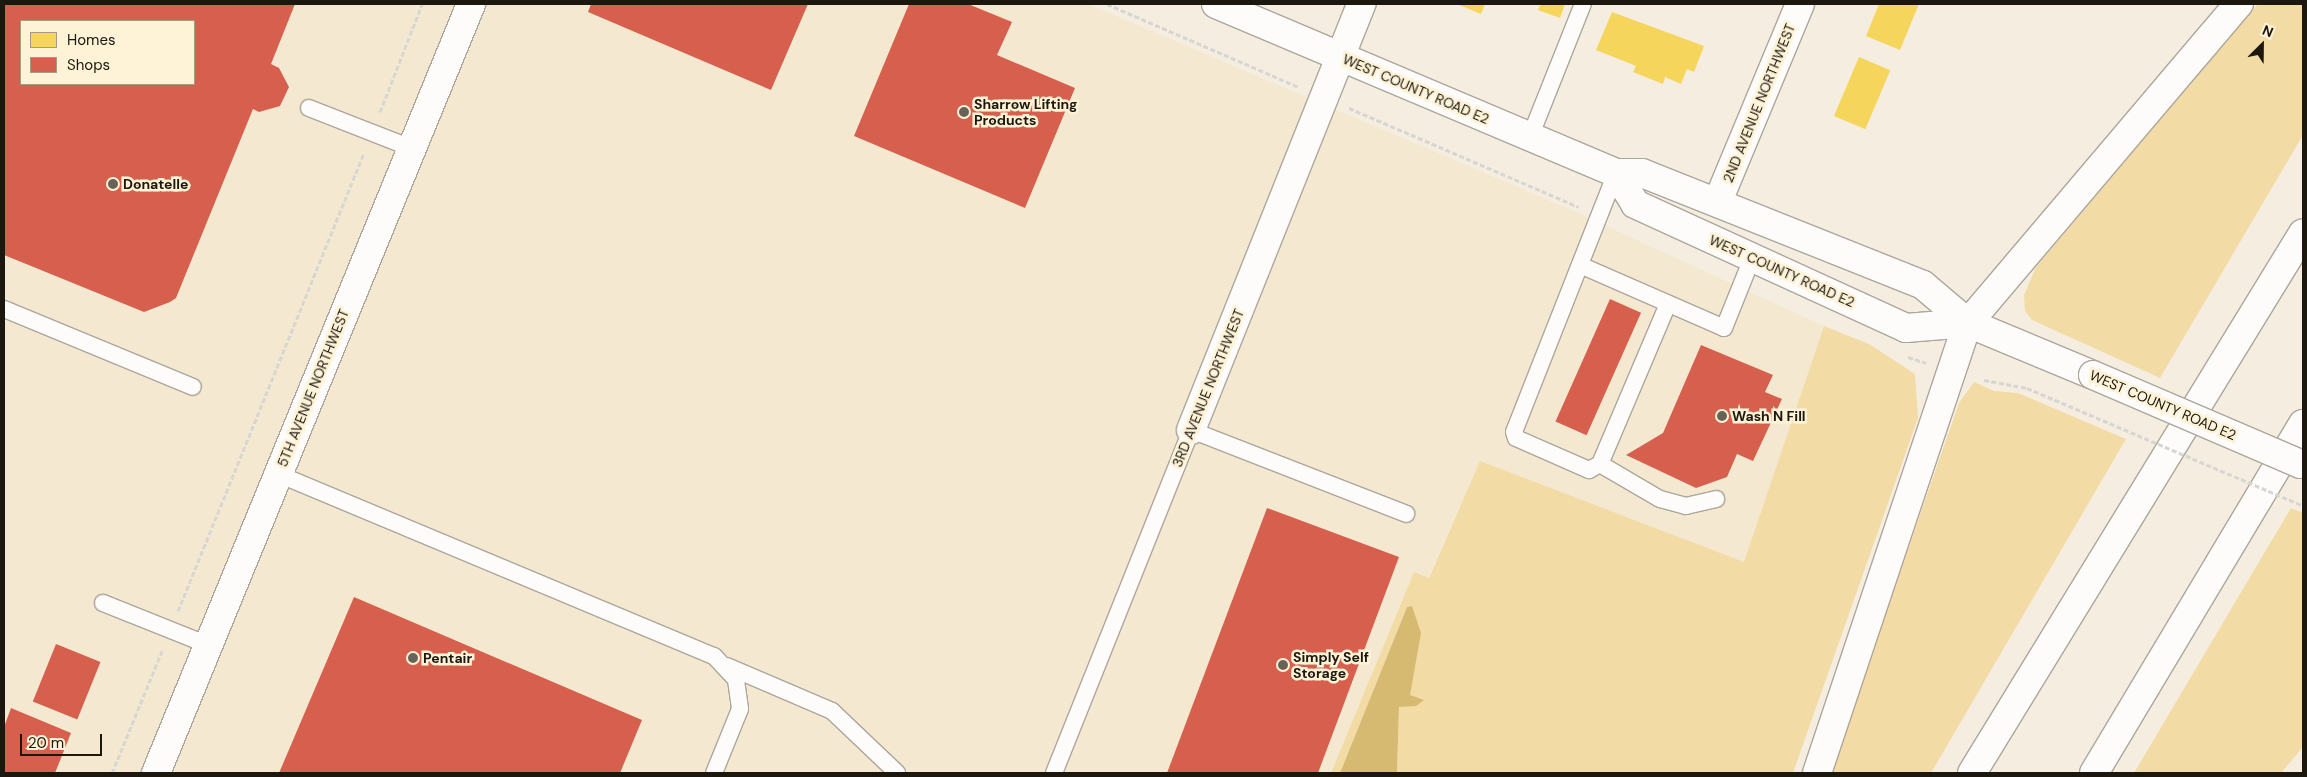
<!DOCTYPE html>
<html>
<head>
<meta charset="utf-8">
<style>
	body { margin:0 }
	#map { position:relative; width:2307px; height:777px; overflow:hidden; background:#f5eee0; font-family:"DM Sans",sans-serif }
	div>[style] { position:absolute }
	.built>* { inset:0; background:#f4e9d0 }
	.green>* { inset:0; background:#f2dba5 }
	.water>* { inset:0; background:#d7ba72 }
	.homes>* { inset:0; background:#f6d55c; transform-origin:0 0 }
	.shops>* { inset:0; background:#d6604d; transform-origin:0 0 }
	.path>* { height:3px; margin-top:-1.5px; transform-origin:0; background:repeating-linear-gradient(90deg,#d8d6d2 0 5px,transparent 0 7.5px) }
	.roads { filter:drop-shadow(1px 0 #aca69c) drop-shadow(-1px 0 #aca69c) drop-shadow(0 1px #aca69c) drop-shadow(0 -1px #aca69c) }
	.service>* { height:16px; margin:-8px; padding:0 8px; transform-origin:8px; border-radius:8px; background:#fefcfa }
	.minor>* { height:28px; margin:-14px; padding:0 14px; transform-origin:14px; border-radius:14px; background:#fefcfa }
	.tertiary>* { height:28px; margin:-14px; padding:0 14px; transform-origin:14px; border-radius:14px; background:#fefcfa }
	.motorway>* { height:28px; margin:-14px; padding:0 14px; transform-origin:14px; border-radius:14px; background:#fefcfa }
	.path-bridge>* { height:3px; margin-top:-1.5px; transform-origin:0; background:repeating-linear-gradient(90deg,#d8d6d2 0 5px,transparent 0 7.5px) }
	.bridges { filter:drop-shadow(1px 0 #aca69c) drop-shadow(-1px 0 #aca69c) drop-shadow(0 1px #aca69c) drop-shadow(0 -1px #aca69c) }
	.tertiary-bridge>* { height:28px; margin:-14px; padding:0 14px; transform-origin:14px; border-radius:14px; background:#fefcfa }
	.dots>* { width:14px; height:14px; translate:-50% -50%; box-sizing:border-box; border:2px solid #fef2d7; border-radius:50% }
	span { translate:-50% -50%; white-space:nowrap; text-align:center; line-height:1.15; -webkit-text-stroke:5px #fef2d7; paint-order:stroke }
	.street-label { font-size:14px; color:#1c180f }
	.poi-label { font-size:14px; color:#1c180f; font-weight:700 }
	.left { translate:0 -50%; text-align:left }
	.frame { position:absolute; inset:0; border:5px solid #1c180f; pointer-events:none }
	.legend { position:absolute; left:20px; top:20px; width:175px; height:65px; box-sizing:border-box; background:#fef2d7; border:1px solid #a49b87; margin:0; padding:6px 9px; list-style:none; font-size:15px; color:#1c180f }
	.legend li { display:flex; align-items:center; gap:10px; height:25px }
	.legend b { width:25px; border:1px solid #a49b87 }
	.north { position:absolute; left:2237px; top:20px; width:50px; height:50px; -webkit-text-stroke:4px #fef2d7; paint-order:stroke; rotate:23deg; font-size:14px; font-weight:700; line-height:20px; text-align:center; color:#1c180f }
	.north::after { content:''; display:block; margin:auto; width:18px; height:22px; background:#1c180f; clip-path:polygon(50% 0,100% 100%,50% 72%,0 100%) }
	.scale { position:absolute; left:20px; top:734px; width:82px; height:22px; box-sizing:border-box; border:2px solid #1c180f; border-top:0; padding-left:6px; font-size:15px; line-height:18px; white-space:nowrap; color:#1c180f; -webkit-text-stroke:4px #fef2d7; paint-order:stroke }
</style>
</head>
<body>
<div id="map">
	<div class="built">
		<div style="clip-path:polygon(evenodd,4px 4px,1088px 4px,1574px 211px,1824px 326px,1744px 562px,1480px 461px,1428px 578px,1414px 572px,1331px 773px,4px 773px,4px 4px,21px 21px,194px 21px,194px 84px,21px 84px,21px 21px)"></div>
	</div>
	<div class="green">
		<div style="clip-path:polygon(2258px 4px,2303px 4px,2303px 135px,2160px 378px,2032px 320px,2025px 311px,2024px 295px,2036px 267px)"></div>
		<div style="clip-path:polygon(1824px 326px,1869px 344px,1915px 374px,1918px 418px,1793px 773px,1397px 773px,1399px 707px,1423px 700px,1409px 696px,1412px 606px,1407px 607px,1340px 773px,1331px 773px,1414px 572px,1429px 578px,1480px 461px,1744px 562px)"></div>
		<div style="clip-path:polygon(1974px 382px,1994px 391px,2018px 393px,2126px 439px,1931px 773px,1830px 773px,1959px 403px)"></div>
		<div style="clip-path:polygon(2291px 508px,2303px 513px,2303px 747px,2281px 773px,2134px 773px)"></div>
	</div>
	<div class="water">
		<div style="clip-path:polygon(1412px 606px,1421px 633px,1410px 695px,1424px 700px,1416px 706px,1399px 707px,1397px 773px,1340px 773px,1407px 607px)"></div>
	</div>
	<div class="homes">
		<div style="clip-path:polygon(1457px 4px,1485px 4px,1481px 14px)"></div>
		<div style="clip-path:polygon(1541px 4px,1565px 4px,1560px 18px,1538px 10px)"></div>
		<div style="clip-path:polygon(1879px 4px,1919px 4px,1900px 50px,1866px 36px)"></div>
		<div style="clip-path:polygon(1612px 12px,1704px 46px,1694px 72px,1687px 69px,1681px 84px,1665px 77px,1663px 84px,1633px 72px,1636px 66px,1596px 50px)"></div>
		<div style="left:1859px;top:57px;width:34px;height:64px;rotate:23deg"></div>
	</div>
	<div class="shops">
		<div style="clip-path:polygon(evenodd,4px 4px,295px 4px,271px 64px,279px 68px,289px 87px,280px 106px,259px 112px,253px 109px,176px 298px,170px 302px,144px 312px,4px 255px,4px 4px,21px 21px,194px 21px,194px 84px,21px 84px,21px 21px)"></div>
		<div style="clip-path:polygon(591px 4px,808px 4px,771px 90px,588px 12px)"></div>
		<div style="clip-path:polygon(909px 4px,968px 4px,1012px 22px,997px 55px,1075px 88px,1025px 208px,854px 136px)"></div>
		<div style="left:1610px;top:299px;width:34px;height:134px;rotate:24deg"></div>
		<div style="clip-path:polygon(1701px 345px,1773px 375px,1765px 392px,1782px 399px,1753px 461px,1737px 454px,1727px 477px,1696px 488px,1626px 455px,1663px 433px)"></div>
		<div style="clip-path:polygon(1267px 508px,1399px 557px,1318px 773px,1167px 773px)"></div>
		<div style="clip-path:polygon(354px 597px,642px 720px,620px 773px,279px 773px)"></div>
		<div style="left:56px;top:644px;width:48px;height:62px;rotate:22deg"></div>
		<div style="clip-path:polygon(11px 708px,71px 733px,55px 773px,4px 773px,4px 727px)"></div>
	</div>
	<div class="path">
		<div style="left:1107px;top:4px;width:209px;rotate:23.4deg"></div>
		<div style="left:1349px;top:108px;width:250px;rotate:23.3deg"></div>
		<div style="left:380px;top:112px;width:116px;rotate:-68.7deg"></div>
		<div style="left:1908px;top:357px;width:19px;rotate:18deg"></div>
		<div style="left:178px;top:611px;width:494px;rotate:-67.9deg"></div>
		<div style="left:112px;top:773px;width:132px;rotate:-67.7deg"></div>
	</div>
	<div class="roads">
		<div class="service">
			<div style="left:309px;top:108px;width:110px;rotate:21.4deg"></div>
			<div style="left:1530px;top:137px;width:143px;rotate:-68.3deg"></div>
			<div style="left:1616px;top:173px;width:278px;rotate:111.5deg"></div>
			<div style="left:1514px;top:432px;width:6px;rotate:72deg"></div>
			<div style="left:1516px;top:438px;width:80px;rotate:23.7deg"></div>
			<div style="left:1589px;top:470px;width:13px;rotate:-29deg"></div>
			<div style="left:1600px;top:464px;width:174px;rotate:-67deg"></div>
			<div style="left:1580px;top:265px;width:157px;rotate:23.6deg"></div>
			<div style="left:1724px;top:328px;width:78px;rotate:-68.1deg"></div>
			<div style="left:4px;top:309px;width:204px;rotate:22.4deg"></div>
			<div style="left:1600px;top:464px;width:69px;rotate:30.3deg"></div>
			<div style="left:1660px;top:499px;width:27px;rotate:15deg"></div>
			<div style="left:1686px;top:506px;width:31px;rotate:-13deg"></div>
			<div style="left:278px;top:474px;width:472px;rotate:22.7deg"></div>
			<div style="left:714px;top:656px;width:33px;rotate:47deg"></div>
			<div style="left:736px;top:680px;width:29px;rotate:82deg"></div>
			<div style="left:740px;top:709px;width:69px;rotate:112.1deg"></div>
			<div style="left:103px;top:603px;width:113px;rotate:21.8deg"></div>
			<div style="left:727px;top:666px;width:114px;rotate:23.2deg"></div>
			<div style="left:832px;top:711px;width:90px;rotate:43.6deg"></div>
			<div style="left:1054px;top:773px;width:369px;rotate:-68.2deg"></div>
			<div style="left:1191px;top:430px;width:231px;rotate:21.3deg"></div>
		</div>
		<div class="minor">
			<div style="left:1718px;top:201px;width:213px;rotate:-67.4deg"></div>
			<div style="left:1191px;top:430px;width:459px;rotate:-68.2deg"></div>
		</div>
		<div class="tertiary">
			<div style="left:1216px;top:4px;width:434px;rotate:22.9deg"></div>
			<div style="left:1616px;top:173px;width:26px"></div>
			<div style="left:1642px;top:173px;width:302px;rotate:21.7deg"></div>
			<div style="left:1923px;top:285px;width:59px;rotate:40.2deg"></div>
			<div style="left:1968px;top:323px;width:135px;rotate:22.6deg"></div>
			<div style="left:1616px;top:173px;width:36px;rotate:58deg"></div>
			<div style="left:1635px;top:204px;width:298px;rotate:24.6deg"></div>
			<div style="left:1906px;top:328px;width:62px;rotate:-4.6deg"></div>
			<div style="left:156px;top:773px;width:831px;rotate:-67.72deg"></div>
		</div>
		<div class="motorway">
			<div style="left:1817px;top:773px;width:475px;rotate:-71.5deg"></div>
			<div style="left:1968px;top:323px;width:419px;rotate:-49.7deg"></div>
			<div style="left:1972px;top:773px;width:633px;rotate:-58.49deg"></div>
			<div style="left:2094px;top:773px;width:407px;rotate:-59.1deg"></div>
		</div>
	</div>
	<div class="path-bridge">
		<div style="left:1984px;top:380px;width:44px;rotate:10.5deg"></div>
		<div style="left:2027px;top:388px;width:300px;rotate:23.1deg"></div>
	</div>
	<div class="bridges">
		<div class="tertiary-bridge">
			<div style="left:2093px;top:375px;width:226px;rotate:23.2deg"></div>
		</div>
	</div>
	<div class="dots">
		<div style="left:964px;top:112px;background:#686358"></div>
		<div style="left:113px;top:184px;background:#686358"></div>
		<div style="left:1722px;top:416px;background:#686358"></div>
		<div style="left:413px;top:658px;background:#686358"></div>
		<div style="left:1283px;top:665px;background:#686358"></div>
	</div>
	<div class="street-label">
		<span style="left:1416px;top:89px;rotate:23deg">WEST COUNTY ROAD E2</span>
		<span style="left:1759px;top:103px;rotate:-68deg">2ND AVENUE NORTHWEST</span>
		<span style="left:1782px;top:271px;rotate:24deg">WEST COUNTY ROAD E2</span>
		<span style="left:313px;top:388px;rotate:-68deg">5TH AVENUE NORTHWEST</span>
		<span style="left:1208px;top:388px;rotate:-68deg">3RD AVENUE NORTHWEST</span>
		<span style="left:2163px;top:405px;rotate:23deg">WEST COUNTY ROAD E2</span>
	</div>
	<div class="poi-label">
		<span class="left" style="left:974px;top:112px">Sharrow Lifting<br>Products</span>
		<span class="left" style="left:123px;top:184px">Donatelle</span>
		<span class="left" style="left:1732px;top:416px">Wash N Fill</span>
		<span class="left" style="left:1293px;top:665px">Simply Self<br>Storage</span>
		<span class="left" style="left:423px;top:658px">Pentair</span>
	</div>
	<div class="frame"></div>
	<ul class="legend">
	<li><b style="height:14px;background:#f6d55c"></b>Homes</li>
	<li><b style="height:14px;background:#d6604d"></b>Shops</li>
	</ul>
	<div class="north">N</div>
	<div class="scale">20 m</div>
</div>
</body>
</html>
